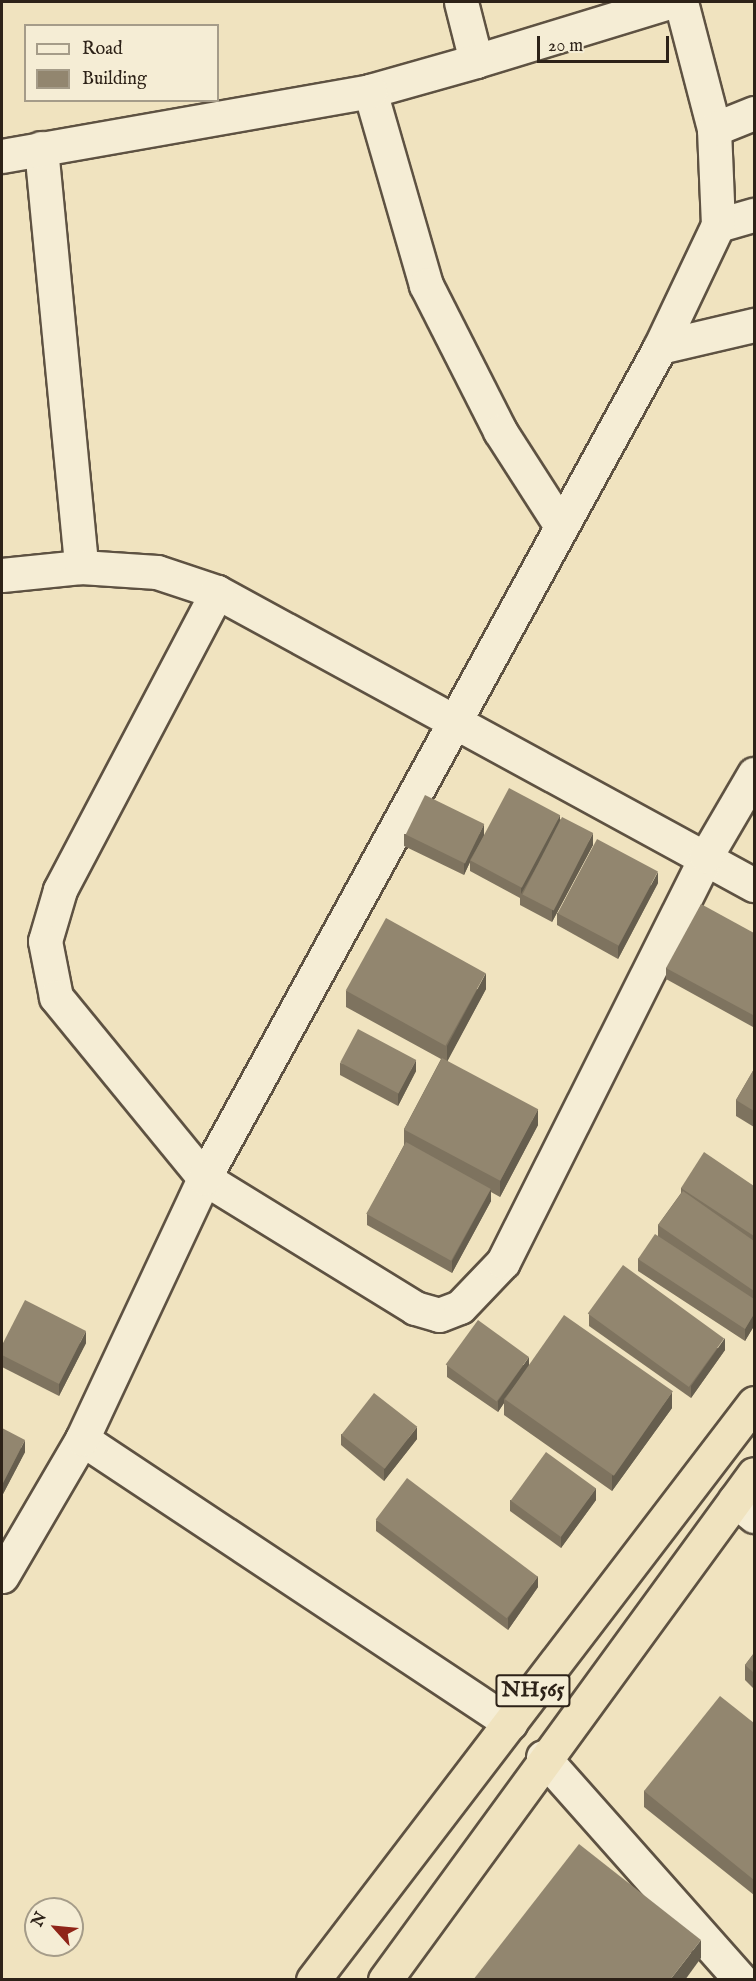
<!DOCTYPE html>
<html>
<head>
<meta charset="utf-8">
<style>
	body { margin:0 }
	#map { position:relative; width:756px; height:1981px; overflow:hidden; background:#f0e3bf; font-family:"IM FELL English",serif }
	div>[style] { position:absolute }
	.roads { filter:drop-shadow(2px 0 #5e5242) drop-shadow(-2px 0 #5e5242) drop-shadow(0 2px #5e5242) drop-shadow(0 -2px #5e5242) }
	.street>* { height:33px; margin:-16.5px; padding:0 16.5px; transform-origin:16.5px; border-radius:16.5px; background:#f5edd5 }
	.highway>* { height:33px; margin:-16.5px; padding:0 16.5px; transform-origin:16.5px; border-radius:16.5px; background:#f0e3bf }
	.wall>* { inset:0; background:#7e735f }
	.shaded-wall>* { inset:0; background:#665e4e }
	.building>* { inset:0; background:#92866f; transform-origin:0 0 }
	span { translate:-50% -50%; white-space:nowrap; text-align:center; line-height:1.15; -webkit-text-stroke:5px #f5edd5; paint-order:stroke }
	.shield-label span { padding:2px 4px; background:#f5edd5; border:2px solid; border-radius:4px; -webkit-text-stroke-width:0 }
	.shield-label { font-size:22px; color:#2d2218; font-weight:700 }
	.frame { position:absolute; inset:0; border:3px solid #2d2218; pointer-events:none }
	.legend { position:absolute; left:24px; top:24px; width:195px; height:78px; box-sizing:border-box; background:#f5edd5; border:2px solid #a59c89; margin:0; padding:8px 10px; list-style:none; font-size:18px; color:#2d2218 }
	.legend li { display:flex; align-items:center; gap:12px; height:30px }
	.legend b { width:30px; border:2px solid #a59c89 }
	.north { position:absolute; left:24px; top:1897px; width:60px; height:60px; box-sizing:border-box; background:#f5edd5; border:2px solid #a59c89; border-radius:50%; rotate:297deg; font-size:16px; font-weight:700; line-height:24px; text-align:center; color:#2d2218 }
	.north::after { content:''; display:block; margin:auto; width:21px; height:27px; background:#8f2418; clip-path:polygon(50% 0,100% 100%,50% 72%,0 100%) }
	.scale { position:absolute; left:537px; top:36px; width:132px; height:27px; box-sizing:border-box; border:3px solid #2d2218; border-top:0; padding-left:8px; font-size:18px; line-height:21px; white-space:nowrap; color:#2d2218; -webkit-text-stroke:4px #f5edd5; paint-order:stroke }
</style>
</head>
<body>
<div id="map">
	<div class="roads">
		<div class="street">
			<div style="left:461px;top:2px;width:61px;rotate:75.7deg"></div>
			<div style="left:476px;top:61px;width:202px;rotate:-17deg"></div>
			<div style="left:681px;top:2px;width:131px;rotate:75.4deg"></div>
			<div style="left:476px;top:61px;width:110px;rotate:164.2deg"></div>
			<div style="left:370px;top:91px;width:202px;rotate:73.9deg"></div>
			<div style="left:426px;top:285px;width:164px;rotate:63.1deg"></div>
			<div style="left:500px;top:431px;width:109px;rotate:57.3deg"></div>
			<div style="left:41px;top:148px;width:421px;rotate:84.5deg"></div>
			<div style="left:2px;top:156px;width:374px;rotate:-10deg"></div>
			<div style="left:718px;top:225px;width:37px;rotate:-16deg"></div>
			<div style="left:660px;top:347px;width:97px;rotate:-13.2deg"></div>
			<div style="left:2px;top:575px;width:79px;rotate:-5.8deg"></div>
			<div style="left:81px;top:567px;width:76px;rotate:3.8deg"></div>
			<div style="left:157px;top:572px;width:63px;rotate:18.4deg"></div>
			<div style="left:217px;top:592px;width:612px;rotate:28.62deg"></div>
			<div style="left:217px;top:592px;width:337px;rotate:117.8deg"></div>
			<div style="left:60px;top:890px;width:53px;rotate:106.4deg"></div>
			<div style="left:45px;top:941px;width:57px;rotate:78.9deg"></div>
			<div style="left:56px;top:997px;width:234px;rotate:50.7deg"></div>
			<div style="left:204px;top:1178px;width:248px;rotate:31.6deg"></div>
			<div style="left:415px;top:1308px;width:25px;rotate:16deg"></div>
			<div style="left:439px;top:1315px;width:22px;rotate:-21deg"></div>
			<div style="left:460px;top:1307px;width:62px;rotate:-46.3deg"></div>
			<div style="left:503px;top:1262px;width:454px;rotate:-63.4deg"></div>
			<div style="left:706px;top:856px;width:95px;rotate:-59.7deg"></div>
			<div style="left:82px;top:1439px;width:514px;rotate:33.57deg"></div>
			<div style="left:735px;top:1500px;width:25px;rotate:40deg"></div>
			<div style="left:2px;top:1576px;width:159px;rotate:-59.7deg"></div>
			<div style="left:82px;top:1439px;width:288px;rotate:-64.9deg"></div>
			<div style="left:204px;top:1178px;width:948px;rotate:-61.24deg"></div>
			<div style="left:660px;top:347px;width:135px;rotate:-64.6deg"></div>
			<div style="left:718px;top:225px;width:96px;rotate:-92.4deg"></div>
			<div style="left:714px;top:129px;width:43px;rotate:-21.8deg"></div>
			<div style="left:543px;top:1757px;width:298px;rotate:48.4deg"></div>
		</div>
		<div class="highway">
			<div style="left:313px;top:1980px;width:726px;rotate:-52.61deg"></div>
			<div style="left:385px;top:1980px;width:626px;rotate:-53.9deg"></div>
		</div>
	</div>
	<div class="wall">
		<div style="clip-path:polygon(560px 819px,593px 845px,552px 922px,520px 905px,520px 898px,470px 871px,470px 862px,464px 875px,404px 846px,404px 834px,484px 835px)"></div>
		<div style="clip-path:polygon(658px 883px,618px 959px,557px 925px,557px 913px)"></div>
		<div style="clip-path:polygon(754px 933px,753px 1027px,666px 979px,666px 968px)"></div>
		<div style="clip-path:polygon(486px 989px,447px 1061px,538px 1125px,500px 1197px,491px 1192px,491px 1201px,452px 1273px,367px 1225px,367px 1214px,404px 1145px,404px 1129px,441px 1059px,346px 1007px,346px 991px)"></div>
		<div style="clip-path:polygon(340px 1063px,416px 1071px,398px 1106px,340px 1075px)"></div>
		<div style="clip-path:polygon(754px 1069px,754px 1127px,736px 1116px,736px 1100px)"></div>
		<div style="clip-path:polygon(754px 1186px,754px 1326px,745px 1341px,638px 1271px,638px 1259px,658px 1236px,658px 1225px,681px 1193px,681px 1188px)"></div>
		<div style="clip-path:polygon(589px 1314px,725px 1350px,691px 1398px,589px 1326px)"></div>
		<div style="clip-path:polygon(86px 1343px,59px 1396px,2px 1367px,2px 1345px)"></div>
		<div style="clip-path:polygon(447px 1365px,529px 1365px,672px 1408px,612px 1491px,504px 1415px,504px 1403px,498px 1412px,447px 1377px)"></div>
		<div style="clip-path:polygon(2px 1428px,25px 1452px,3px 1494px,2px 1494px)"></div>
		<div style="clip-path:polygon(341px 1434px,417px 1439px,384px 1481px,341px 1445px)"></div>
		<div style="clip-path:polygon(510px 1500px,596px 1500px,561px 1548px,510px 1511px)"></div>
		<div style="clip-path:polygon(376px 1520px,538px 1587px,508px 1630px,376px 1531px)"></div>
		<div style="clip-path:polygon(754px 1653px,754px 1689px,745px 1680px,745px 1665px)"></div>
		<div style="clip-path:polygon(754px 1723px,754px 1895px,644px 1807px,644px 1791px)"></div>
	</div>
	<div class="shaded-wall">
		<div style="clip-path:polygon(560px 815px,560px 826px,521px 894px,521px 887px)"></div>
		<div style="clip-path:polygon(484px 824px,484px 836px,470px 860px,470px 862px,464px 875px,464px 864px)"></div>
		<div style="clip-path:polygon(593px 833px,593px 845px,552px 922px,552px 911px)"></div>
		<div style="clip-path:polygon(658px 872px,658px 883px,618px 959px,618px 947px)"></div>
		<div style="clip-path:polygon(486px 973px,486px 989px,447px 1062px,447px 1046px)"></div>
		<div style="clip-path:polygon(754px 1013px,754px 1024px,753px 1027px,753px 1015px)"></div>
		<div style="clip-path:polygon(416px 1060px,416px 1071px,398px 1106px,398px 1094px)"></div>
		<div style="clip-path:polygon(538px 1109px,538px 1125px,500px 1197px,500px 1181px)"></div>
		<div style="clip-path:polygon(491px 1189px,491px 1201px,452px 1273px,452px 1261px)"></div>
		<div style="clip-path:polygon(754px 1314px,754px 1326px,745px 1341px,745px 1329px)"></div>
		<div style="clip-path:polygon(86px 1331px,86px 1343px,59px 1396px,59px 1384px)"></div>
		<div style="clip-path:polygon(725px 1338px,725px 1350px,691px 1398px,691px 1386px)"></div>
		<div style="clip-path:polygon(529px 1357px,529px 1368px,504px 1399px,504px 1403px,498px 1412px,498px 1401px)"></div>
		<div style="clip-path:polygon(672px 1392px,672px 1408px,612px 1491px,612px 1476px)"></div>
		<div style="clip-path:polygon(417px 1427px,417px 1439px,384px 1481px,384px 1469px)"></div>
		<div style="clip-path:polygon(25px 1440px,25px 1452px,3px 1494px,3px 1483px)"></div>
		<div style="clip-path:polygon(596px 1488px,596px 1500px,561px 1548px,561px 1536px)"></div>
		<div style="clip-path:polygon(538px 1576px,538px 1587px,508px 1630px,508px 1618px)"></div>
		<div style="clip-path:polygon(701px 1940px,701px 1958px,685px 1980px,670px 1980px)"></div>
	</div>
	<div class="building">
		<div style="left:509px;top:788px;width:58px;height:82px;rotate:28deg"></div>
		<div style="left:425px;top:795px;width:66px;height:44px;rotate:26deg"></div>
		<div style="left:562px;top:817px;width:35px;height:87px;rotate:27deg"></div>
		<div style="left:597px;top:839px;width:69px;height:84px;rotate:28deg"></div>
		<div style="clip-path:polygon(701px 904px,754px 933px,754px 1013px,753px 1015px,666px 968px)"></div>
		<div style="left:386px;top:918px;width:114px;height:83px;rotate:29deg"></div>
		<div style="left:358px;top:1029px;width:66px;height:38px;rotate:28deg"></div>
		<div style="left:442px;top:1058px;width:109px;height:81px;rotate:28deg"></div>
		<div style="clip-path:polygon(754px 1069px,754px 1111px,736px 1100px)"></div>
		<div style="left:406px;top:1142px;width:97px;height:82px;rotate:29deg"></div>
		<div style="clip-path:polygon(704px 1152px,754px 1186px,754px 1236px,681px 1188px)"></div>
		<div style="clip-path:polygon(683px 1191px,754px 1241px,754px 1291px,658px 1225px)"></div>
		<div style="clip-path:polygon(655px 1234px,754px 1299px,754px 1314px,745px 1329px,638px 1259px)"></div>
		<div style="left:623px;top:1265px;width:125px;height:60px;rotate:36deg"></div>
		<div style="clip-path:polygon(25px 1300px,86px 1331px,59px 1384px,2px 1355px,2px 1345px)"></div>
		<div style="left:564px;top:1315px;width:133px;height:103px;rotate:35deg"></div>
		<div style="left:478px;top:1320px;width:63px;height:55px;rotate:36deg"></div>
		<div style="left:374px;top:1393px;width:55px;height:53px;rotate:38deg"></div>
		<div style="clip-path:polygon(2px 1428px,25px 1440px,3px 1483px,2px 1482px)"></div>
		<div style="left:546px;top:1452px;width:62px;height:60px;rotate:36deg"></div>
		<div style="left:407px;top:1478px;width:164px;height:52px;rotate:37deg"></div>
		<div style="clip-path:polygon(754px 1653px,754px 1673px,745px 1665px)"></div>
		<div style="clip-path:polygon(720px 1696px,754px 1723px,754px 1880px,644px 1791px)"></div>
		<div style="clip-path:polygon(579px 1844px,701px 1940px,670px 1980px,473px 1980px)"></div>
	</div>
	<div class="shield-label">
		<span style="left:533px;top:1691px">NH565</span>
	</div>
	<div class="frame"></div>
	<ul class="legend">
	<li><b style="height:8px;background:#f5edd5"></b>Road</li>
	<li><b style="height:16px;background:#92866f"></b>Building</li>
	</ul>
	<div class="north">N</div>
	<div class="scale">20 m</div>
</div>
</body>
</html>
